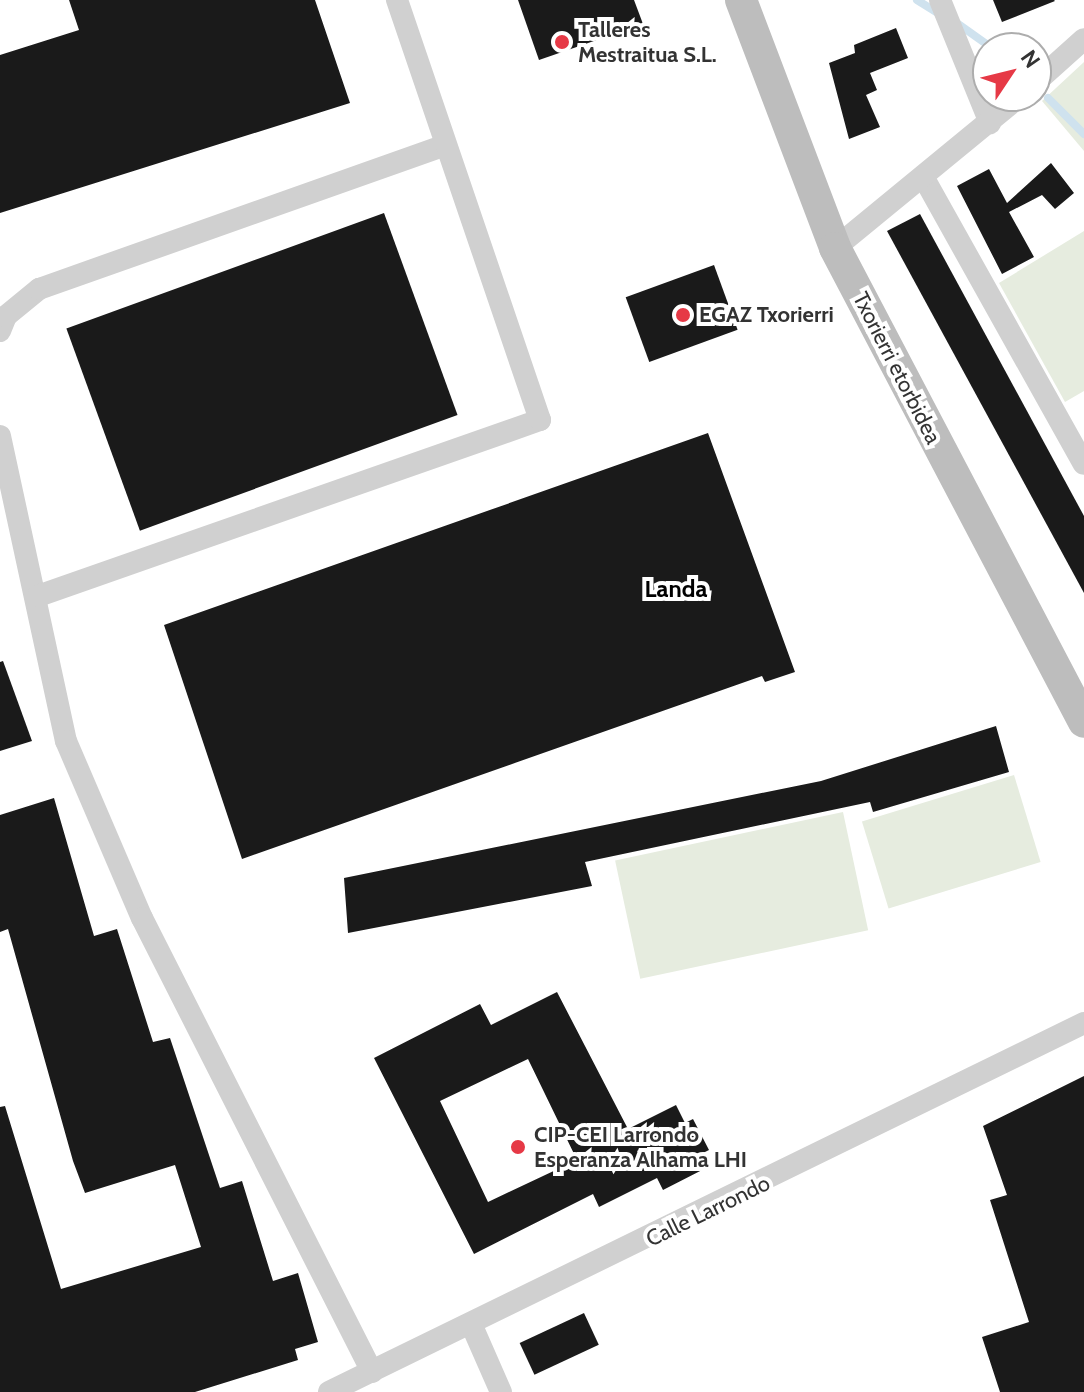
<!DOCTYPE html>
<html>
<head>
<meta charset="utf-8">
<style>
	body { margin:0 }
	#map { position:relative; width:1084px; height:1392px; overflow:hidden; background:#fff; font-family:Cabin,sans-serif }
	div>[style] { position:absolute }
	.green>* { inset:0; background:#e6ecdf; transform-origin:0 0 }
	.stream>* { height:8px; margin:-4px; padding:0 4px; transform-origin:4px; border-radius:4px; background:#cfe2ee }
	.building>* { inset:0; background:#1a1a1a; transform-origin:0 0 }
	.street>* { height:22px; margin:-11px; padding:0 11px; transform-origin:11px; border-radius:11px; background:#d0d0d0 }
	.secondary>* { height:32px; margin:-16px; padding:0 16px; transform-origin:16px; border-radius:16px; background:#bdbdbd }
	.dots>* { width:22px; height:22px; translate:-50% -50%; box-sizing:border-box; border:4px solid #fff; border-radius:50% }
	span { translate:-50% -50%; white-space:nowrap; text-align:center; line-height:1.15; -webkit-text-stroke:8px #fff; paint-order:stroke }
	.poi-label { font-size:22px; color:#333; font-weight:700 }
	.left { translate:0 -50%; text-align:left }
	.street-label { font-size:22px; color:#333 }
	.neighbourhood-label { font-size:24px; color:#000; font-weight:700 }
	.north { position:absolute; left:972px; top:32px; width:80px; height:80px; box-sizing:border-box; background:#fff; border:2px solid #adadad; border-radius:50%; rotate:55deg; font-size:22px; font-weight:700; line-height:32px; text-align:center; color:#333 }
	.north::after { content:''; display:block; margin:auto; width:28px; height:36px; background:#e63946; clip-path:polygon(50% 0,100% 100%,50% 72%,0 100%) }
</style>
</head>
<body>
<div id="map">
	<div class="green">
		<div style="clip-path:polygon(1084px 62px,1084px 151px,1042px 101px)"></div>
		<div style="clip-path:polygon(1084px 231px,1084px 391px,1065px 402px,999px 283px)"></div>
		<div style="left:1014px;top:775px;width:91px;height:159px;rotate:73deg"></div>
		<div style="left:843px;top:812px;width:121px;height:233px;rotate:78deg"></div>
	</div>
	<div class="stream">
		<div style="left:917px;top:0;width:28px;rotate:32deg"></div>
		<div style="left:954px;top:21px;width:47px;rotate:35.4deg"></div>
		<div style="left:1048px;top:98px;width:51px;rotate:45deg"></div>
	</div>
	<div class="building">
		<div style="clip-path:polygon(69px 0,315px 0,350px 103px,0 213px,0 55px,79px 30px)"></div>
		<div style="clip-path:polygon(518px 0,634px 0,643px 24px,539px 60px)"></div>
		<div style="clip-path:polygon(993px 0,1054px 0,1055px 1px,1002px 22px)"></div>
		<div style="clip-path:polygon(896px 28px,908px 58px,870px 73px,877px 90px,866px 95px,880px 127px,849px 139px,829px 63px,855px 53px,854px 45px)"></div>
		<div style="clip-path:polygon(1051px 163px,1074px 193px,1055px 209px,1042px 195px,1009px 212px,1034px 257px,1002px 274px,957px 186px,989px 169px,1007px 203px)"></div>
		<div style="left:384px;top:213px;width:215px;height:338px;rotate:70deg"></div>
		<div style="clip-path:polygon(920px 214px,1084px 516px,1084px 593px,887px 231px)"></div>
		<div style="left:714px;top:265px;width:69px;height:94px;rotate:70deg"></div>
		<div style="clip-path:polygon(708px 433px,795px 672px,765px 682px,762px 676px,242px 859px,164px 625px)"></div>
		<div style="clip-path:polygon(3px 661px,32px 741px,0 751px,0 662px)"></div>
		<div style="clip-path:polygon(996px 726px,1009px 772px,873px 812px,870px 802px,585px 862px,592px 886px,348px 933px,344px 878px,821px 781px)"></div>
		<div style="clip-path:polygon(54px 798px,94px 936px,117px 929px,153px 1042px,170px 1038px,220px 1188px,242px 1181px,273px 1281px,298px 1273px,318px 1342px,295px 1349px,298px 1360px,195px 1392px,0 1392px,0 1107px,5px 1106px,61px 1289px,201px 1247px,175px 1165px,85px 1193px,73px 1161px,8px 929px,0 932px,0 815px)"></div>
		<div style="clip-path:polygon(evenodd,557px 992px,628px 1129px,676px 1105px,685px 1123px,693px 1119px,709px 1150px,701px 1154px,708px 1167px,663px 1190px,657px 1178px,599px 1207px,593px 1194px,474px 1254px,374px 1058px,480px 1004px,491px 1025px,557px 992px,528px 1059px,577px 1160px,488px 1202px,440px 1101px,528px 1059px)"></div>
		<div style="clip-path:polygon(1084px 1076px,1084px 1392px,1000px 1392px,982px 1337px,1029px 1322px,990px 1200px,1007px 1195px,983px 1126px)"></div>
		<div style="left:584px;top:1313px;width:35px;height:71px;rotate:65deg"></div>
	</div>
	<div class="street">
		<div style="left:940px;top:0;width:133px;rotate:67.9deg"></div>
		<div style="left:1036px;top:82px;width:64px;rotate:-41.9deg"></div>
		<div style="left:925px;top:180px;width:325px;rotate:60.8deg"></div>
		<div style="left:835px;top:248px;width:239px;rotate:-39.4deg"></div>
		<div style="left:0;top:331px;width:16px;rotate:-68deg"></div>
		<div style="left:6px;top:316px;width:43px;rotate:-39.3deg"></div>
		<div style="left:39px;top:289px;width:431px;rotate:-19.5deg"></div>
		<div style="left:0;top:436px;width:312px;rotate:77.8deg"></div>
		<div style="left:66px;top:741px;width:193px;rotate:66.8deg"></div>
		<div style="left:142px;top:918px;width:509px;rotate:63.13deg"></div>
		<div style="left:38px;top:596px;width:532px;rotate:-19.32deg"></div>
		<div style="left:540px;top:420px;width:444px;rotate:-108.8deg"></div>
		<div style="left:472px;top:1326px;width:72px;rotate:66.3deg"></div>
		<div style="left:329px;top:1392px;width:840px;rotate:-26.05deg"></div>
	</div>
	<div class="secondary">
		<div style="left:741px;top:0;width:265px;rotate:69.2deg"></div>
		<div style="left:835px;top:248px;width:535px;rotate:62.29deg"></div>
	</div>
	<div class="dots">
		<div style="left:562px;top:42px;background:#e63946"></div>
		<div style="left:683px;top:315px;background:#e63946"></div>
		<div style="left:518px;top:1147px;background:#e63946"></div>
	</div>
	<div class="poi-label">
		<span class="left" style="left:578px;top:42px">Talleres<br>Mestraitua S.L.</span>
		<span class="left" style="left:699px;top:315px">EGAZ Txorierri</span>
		<span class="left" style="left:534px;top:1147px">CIP-CEI Larrondo<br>Esperanza Alhama LHI</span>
	</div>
	<div class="street-label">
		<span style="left:897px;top:368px;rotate:63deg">Txorierri etorbidea</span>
		<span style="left:708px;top:1211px;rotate:-26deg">Calle Larrondo</span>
	</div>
	<div class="neighbourhood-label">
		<span style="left:676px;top:589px">Landa</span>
	</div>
	<div class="north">N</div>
</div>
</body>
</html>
